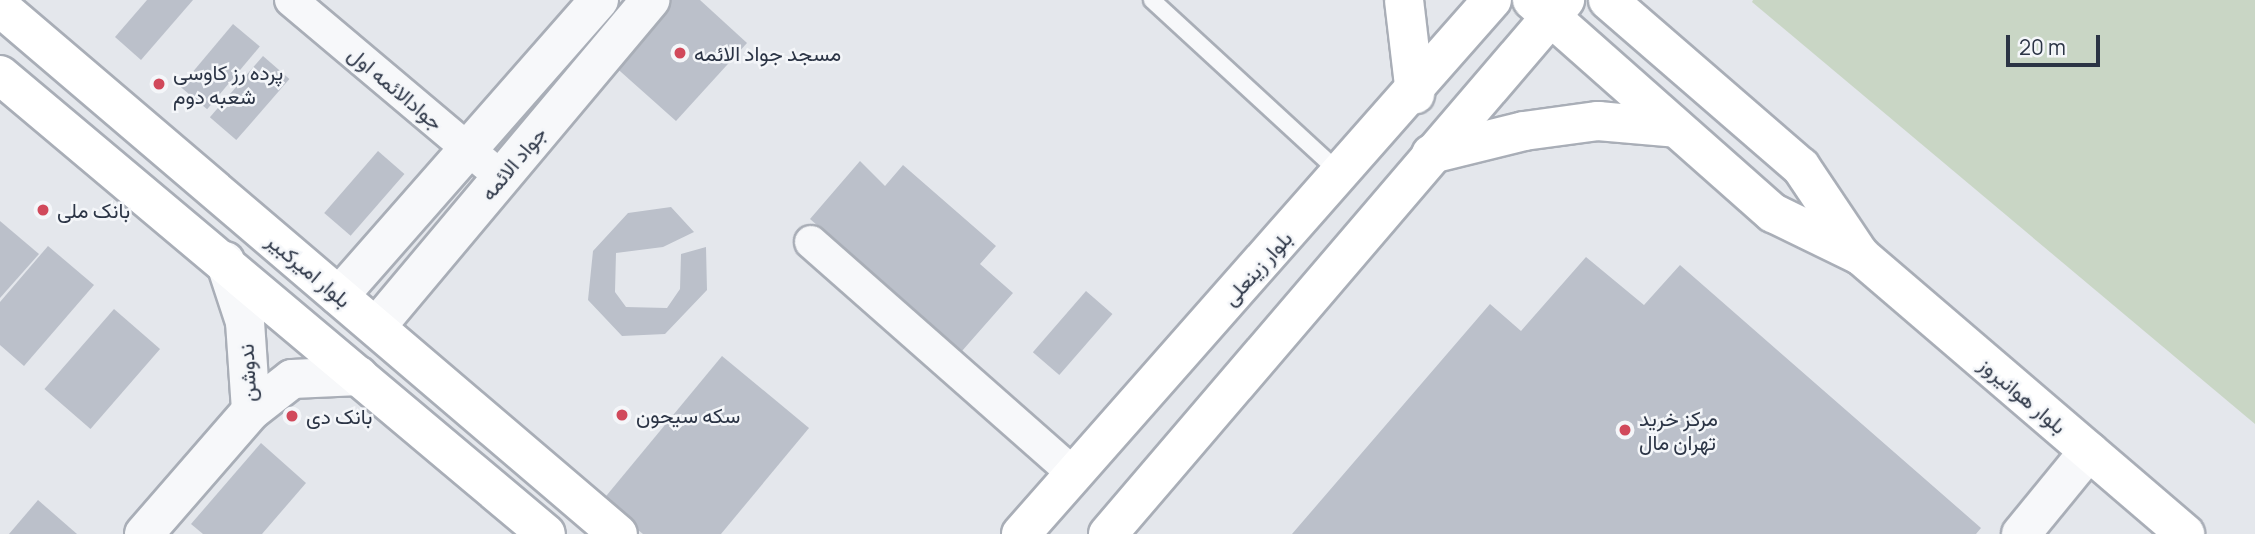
<!DOCTYPE html>
<html>
<head>
<meta charset="utf-8">
<style>
	body { margin:0 }
	#map { position:relative; width:2255px; height:534px; overflow:hidden; background:#e4e7ec; font-family:Manrope,Vazirmatn,sans-serif }
	div>[style] { position:absolute }
	.green>* { inset:0; background:#c9d6c5 }
	.building>* { inset:0; background:#bbc0ca; transform-origin:0 0 }
	.roads { filter:drop-shadow(2px 0 #a9aeb7) drop-shadow(-2px 0 #a9aeb7) drop-shadow(0 2px #a9aeb7) drop-shadow(0 -2px #a9aeb7) }
	.service>* { height:16px; margin:-8px; padding:0 8px; transform-origin:8px; border-radius:8px; background:#f7f8fa }
	.minor>* { height:32px; margin:-16px; padding:0 16px; transform-origin:16px; border-radius:16px; background:#f7f8fa }
	.tertiary>* { height:38px; margin:-19px; padding:0 19px; transform-origin:19px; border-radius:19px; background:#f7f8fa }
	.secondary>* { height:38px; margin:-19px; padding:0 19px; transform-origin:19px; border-radius:19px; background:#fff }
	.dots>* { width:19px; height:19px; translate:-50% -50%; box-sizing:border-box; border:4px solid #f4f6f9; border-radius:50% }
	span { translate:-50% -50%; white-space:nowrap; text-align:center; line-height:1.15; -webkit-text-stroke:5px #f4f6f9; paint-order:stroke }
	.poi-label { font-size:21px; color:#2b3445 }
	.left { translate:0 -50%; text-align:left }
	.street-label { font-size:21px; color:#2b3445 }
	.scale { position:absolute; left:2006px; top:35px; width:94px; height:32px; box-sizing:border-box; border:4px solid #2b3445; border-top:0; padding-left:9px; font-size:21px; line-height:24px; white-space:nowrap; color:#2b3445; -webkit-text-stroke:5px #f4f6f9; paint-order:stroke }
</style>
</head>
<body>
<div id="map">
	<div class="green">
		<div style="clip-path:polygon(1753px 0,2255px 0,2255px 424px,1752px 2px)"></div>
	</div>
	<div class="building">
		<div style="clip-path:polygon(147px 0,193px 0,141px 60px,115px 37px)"></div>
		<div style="clip-path:polygon(670px 0,700px 0,747px 43px,676px 121px,612px 64px)"></div>
		<div style="left:233px;top:24px;width:35px;height:82px;rotate:40deg"></div>
		<div style="left:263px;top:56px;width:35px;height:81px;rotate:41deg"></div>
		<div style="left:378px;top:151px;width:35px;height:82px;rotate:41deg"></div>
		<div style="clip-path:polygon(860px 161px,885px 186px,903px 165px,996px 246px,980px 264px,1013px 293px,962px 351px,810px 219px)"></div>
		<div style="clip-path:polygon(671px 207px,694px 232px,663px 247px,616px 253px,615px 292px,626px 307px,667px 308px,680px 289px,681px 254px,706px 247px,707px 290px,665px 334px,622px 336px,588px 300px,593px 251px,628px 213px)"></div>
		<div style="clip-path:polygon(0 221px,39px 254px,0 298px)"></div>
		<div style="clip-path:polygon(48px 246px,94px 285px,24px 366px,0 345px,0 302px)"></div>
		<div style="clip-path:polygon(1586px 257px,1644px 305px,1680px 265px,1981px 528px,1976px 534px,1292px 534px,1490px 304px,1521px 331px)"></div>
		<div style="left:1086px;top:291px;width:35px;height:81px;rotate:41deg"></div>
		<div style="left:114px;top:309px;width:61px;height:106px;rotate:41deg"></div>
		<div style="clip-path:polygon(722px 356px,809px 428px,721px 534px,643px 534px,602px 501px)"></div>
		<div style="clip-path:polygon(261px 443px,306px 483px,262px 534px,203px 534px,191px 524px)"></div>
		<div style="clip-path:polygon(38px 500px,77px 534px,9px 534px)"></div>
	</div>
	<div class="roads">
		<div class="service">
			<div style="left:1152px;top:0;width:254px;rotate:42.6deg"></div>
		</div>
		<div class="minor">
			<div style="left:291px;top:0;width:275px;rotate:40.1deg"></div>
			<div style="left:811px;top:242px;width:346px;rotate:41.4deg"></div>
		</div>
		<div class="tertiary">
			<div style="left:225px;top:261px;width:64px;rotate:71.8deg"></div>
			<div style="left:245px;top:322px;width:89px;rotate:86.1deg"></div>
			<div style="left:339px;top:296px;width:394px;rotate:-48.7deg"></div>
			<div style="left:376px;top:327px;width:427px;rotate:-50deg"></div>
			<div style="left:144px;top:534px;width:163px;rotate:-49deg"></div>
			<div style="left:251px;top:411px;width:52px;rotate:-38deg"></div>
			<div style="left:292px;top:379px;width:67px;rotate:-2.6deg"></div>
			<div style="left:2021px;top:534px;width:107px;rotate:-50.7deg"></div>
		</div>
		<div class="secondary">
			<div style="left:1404px;top:0;width:95px;rotate:83.3deg"></div>
			<div style="left:1532px;top:0;width:322px;rotate:41.5deg"></div>
			<div style="left:1773px;top:213px;width:98px;rotate:26deg"></div>
			<div style="left:1861px;top:256px;width:427px;rotate:40.6deg"></div>
			<div style="left:1608px;top:0;width:255px;rotate:40.9deg"></div>
			<div style="left:1801px;top:167px;width:106px;rotate:56.2deg"></div>
			<div style="left:0;top:7px;width:812px;rotate:40.46deg"></div>
			<div style="left:0;top:75px;width:713px;rotate:40.05deg"></div>
			<div style="left:1431px;top:154px;width:96px;rotate:-13.9deg"></div>
			<div style="left:1524px;top:131px;width:75px;rotate:-7.7deg"></div>
			<div style="left:1598px;top:121px;width:78px;rotate:5.1deg"></div>
			<div style="left:1021px;top:534px;width:712px;rotate:-48.59deg"></div>
			<div style="left:1108px;top:534px;width:703px;rotate:-49.44deg"></div>
		</div>
	</div>
	<div class="dots">
		<div style="left:680px;top:53px;background:#d1495b"></div>
		<div style="left:159px;top:84px;background:#d1495b"></div>
		<div style="left:43px;top:210px;background:#d1495b"></div>
		<div style="left:622px;top:415px;background:#d1495b"></div>
		<div style="left:292px;top:416px;background:#d1495b"></div>
		<div style="left:1625px;top:430px;background:#d1495b"></div>
	</div>
	<div class="poi-label">
		<span class="left" style="left:694px;top:53px">مسجد جواد الائمه</span>
		<span class="left" style="left:173px;top:84px">پرده رز کاوسی<br>شعبه دوم</span>
		<span class="left" style="left:57px;top:210px">بانک ملی</span>
		<span class="left" style="left:636px;top:415px">سکه سیحون</span>
		<span class="left" style="left:306px;top:416px">بانک دی</span>
		<span class="left" style="left:1639px;top:430px">مرکز خرید<br>تهران مال</span>
	</div>
	<div class="street-label">
		<span style="left:396px;top:88px;rotate:40deg">جوادالائمه اول</span>
		<span style="left:513px;top:163px;rotate:-50deg">جواد الائمه</span>
		<span style="left:1257px;top:268px;rotate:-48deg">بلوار زینعلی</span>
		<span style="left:309px;top:270px;rotate:40deg">بلوار امیرکبیر</span>
		<span style="left:247px;top:373px;rotate:-93deg">ندوشن</span>
		<span style="left:2023px;top:395px;rotate:40deg">بلوار هوانیروز</span>
	</div>
	<div class="scale">20 m</div>
</div>
</body>
</html>
